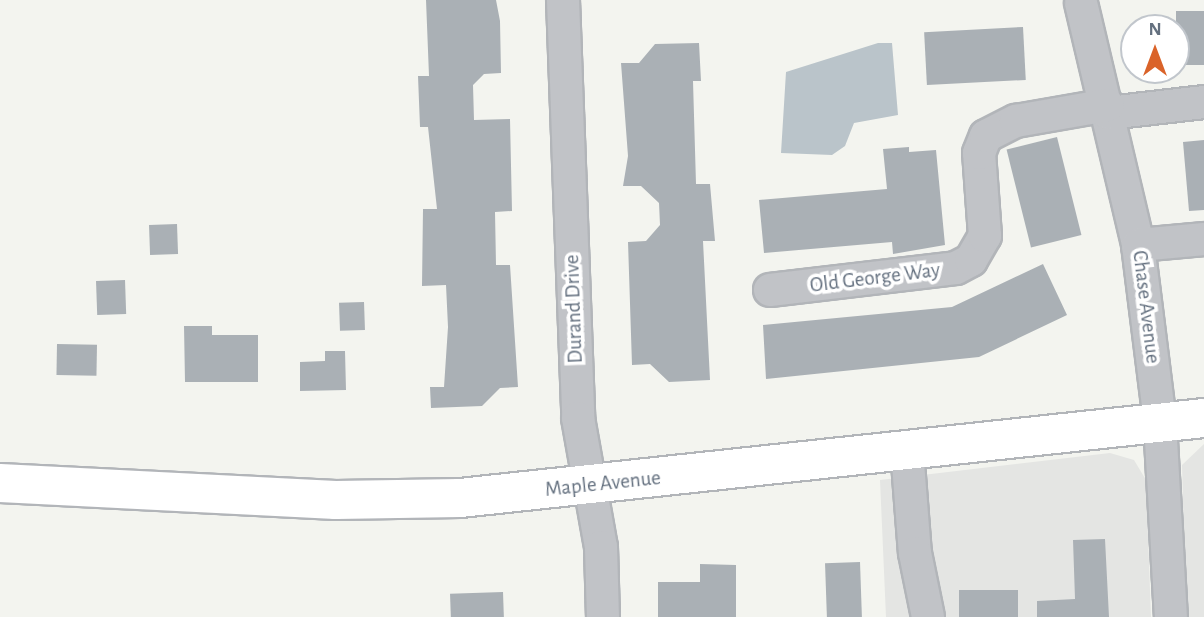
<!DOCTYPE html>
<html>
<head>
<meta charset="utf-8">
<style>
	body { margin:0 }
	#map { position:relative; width:1204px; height:617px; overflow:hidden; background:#f3f4ef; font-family:"Alegreya Sans",sans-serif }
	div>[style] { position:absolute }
	.built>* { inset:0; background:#e4e5e3 }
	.water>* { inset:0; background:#bac4ca }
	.building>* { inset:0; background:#aab0b5; transform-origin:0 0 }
	.roads { filter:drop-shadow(2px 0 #b2b5b9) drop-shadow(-2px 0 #b2b5b9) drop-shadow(0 2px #b2b5b9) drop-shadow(0 -2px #b2b5b9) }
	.minor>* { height:32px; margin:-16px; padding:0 16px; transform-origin:16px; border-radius:16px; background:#c1c3c7 }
	.major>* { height:38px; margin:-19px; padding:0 19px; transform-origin:19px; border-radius:19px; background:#fff }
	span { translate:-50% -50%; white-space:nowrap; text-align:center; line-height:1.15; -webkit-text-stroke:7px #fff; paint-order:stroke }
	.street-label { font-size:21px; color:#64707f }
	.north { position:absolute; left:1120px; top:14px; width:70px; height:70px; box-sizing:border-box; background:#fff; border:2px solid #c1c6cc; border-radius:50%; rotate:0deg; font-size:19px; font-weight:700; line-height:28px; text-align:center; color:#64707f }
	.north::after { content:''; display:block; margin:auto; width:24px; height:32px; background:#da6329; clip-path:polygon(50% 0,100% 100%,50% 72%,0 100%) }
</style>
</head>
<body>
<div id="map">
	<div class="built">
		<div style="clip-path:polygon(1204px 444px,1204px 617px,1186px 617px,1182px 465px)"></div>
		<div style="clip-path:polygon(1110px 453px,1134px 460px,1146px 480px,1151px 617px,886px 617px,880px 480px)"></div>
	</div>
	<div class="water">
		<div style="clip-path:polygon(878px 43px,892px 43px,898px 115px,854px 123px,845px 146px,832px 155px,781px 153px,786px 72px)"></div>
	</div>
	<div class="building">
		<div style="clip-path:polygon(426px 0,496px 0,500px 21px,501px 73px,484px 74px,473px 85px,474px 120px,510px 119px,512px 211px,495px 212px,496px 265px,510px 265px,518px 387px,500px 388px,482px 406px,431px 408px,430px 387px,444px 387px,448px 327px,446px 285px,422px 286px,423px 209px,437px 209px,428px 127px,420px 127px,418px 76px,429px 76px)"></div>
		<div style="left:1204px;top:11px;width:54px;height:28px;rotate:90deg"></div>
		<div style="left:1023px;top:27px;width:53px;height:99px;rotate:87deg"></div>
		<div style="clip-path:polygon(699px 43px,701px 81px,693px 81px,696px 184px,710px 184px,715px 241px,703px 241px,710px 380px,669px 382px,650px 364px,632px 365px,628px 242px,646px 241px,660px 225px,659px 203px,641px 186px,623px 186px,628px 156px,621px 63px,639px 63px,655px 44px)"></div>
		<div style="left:1057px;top:137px;width:101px;height:52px;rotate:76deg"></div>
		<div style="clip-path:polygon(1204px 140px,1204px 210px,1189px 211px,1183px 142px)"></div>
		<div style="clip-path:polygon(909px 147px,909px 152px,936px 150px,945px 245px,893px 254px,892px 242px,764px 253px,759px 200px,887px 189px,883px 149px)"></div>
		<div style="left:177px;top:224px;width:30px;height:28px;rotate:88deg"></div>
		<div style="clip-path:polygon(1043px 264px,1067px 315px,979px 357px,766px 379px,763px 325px,952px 307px)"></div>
		<div style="left:125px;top:280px;width:34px;height:29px;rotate:88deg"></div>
		<div style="left:364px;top:302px;width:28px;height:25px;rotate:88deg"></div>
		<div style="clip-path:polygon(184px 326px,212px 326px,212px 335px,258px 335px,258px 382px,185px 382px)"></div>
		<div style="left:57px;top:344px;width:40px;height:31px;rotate:1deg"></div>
		<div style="clip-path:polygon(325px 351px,345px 351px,346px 390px,300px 391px,300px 362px,325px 361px)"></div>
		<div style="clip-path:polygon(1105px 539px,1109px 617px,1037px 617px,1037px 601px,1075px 599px,1073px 540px)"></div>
		<div style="left:860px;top:562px;width:55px;height:35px;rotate:88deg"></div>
		<div style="clip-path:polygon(700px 564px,736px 565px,736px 617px,658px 617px,658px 582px,700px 582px)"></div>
		<div style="left:1018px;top:590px;width:27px;height:59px;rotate:90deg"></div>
		<div style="left:503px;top:592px;width:25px;height:53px;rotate:88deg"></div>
	</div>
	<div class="roads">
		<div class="minor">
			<div style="left:563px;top:0;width:418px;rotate:87.9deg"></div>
			<div style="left:578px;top:418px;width:131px;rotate:79.9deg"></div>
			<div style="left:601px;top:547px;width:70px;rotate:88.4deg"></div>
			<div style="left:1081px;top:3px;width:249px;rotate:76.7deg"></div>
			<div style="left:1138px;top:245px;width:178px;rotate:82.9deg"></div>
			<div style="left:1160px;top:422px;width:195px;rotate:86.8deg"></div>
			<div style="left:1109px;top:113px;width:96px;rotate:-6.6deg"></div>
			<div style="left:1138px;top:245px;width:66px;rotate:-5.2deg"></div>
			<div style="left:770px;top:290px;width:187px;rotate:-6.7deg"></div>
			<div style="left:956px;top:268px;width:17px;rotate:-28deg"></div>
			<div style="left:971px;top:260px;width:28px;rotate:-60deg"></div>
			<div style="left:985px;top:236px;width:83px;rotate:-94.1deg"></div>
			<div style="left:979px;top:153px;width:18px;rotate:-68deg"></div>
			<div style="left:986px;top:136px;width:34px;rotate:-27deg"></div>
			<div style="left:1016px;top:121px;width:93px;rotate:-9.9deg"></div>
			<div style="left:907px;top:450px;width:103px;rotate:85.6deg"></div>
			<div style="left:915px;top:553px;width:65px;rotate:78.5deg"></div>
		</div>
		<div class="major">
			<div style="left:0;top:483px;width:336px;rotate:2.9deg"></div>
			<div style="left:336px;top:500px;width:124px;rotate:-0.9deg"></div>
			<div style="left:460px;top:498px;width:748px;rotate:-6.14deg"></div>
		</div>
	</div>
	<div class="street-label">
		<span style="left:875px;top:278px;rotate:-7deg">Old George Way</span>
		<span style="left:1146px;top:307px;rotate:83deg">Chase Avenue</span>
		<span style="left:574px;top:309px;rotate:-92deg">Durand Drive</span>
		<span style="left:603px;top:484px;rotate:-6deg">Maple Avenue</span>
	</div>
	<div class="north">N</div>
</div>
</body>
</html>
